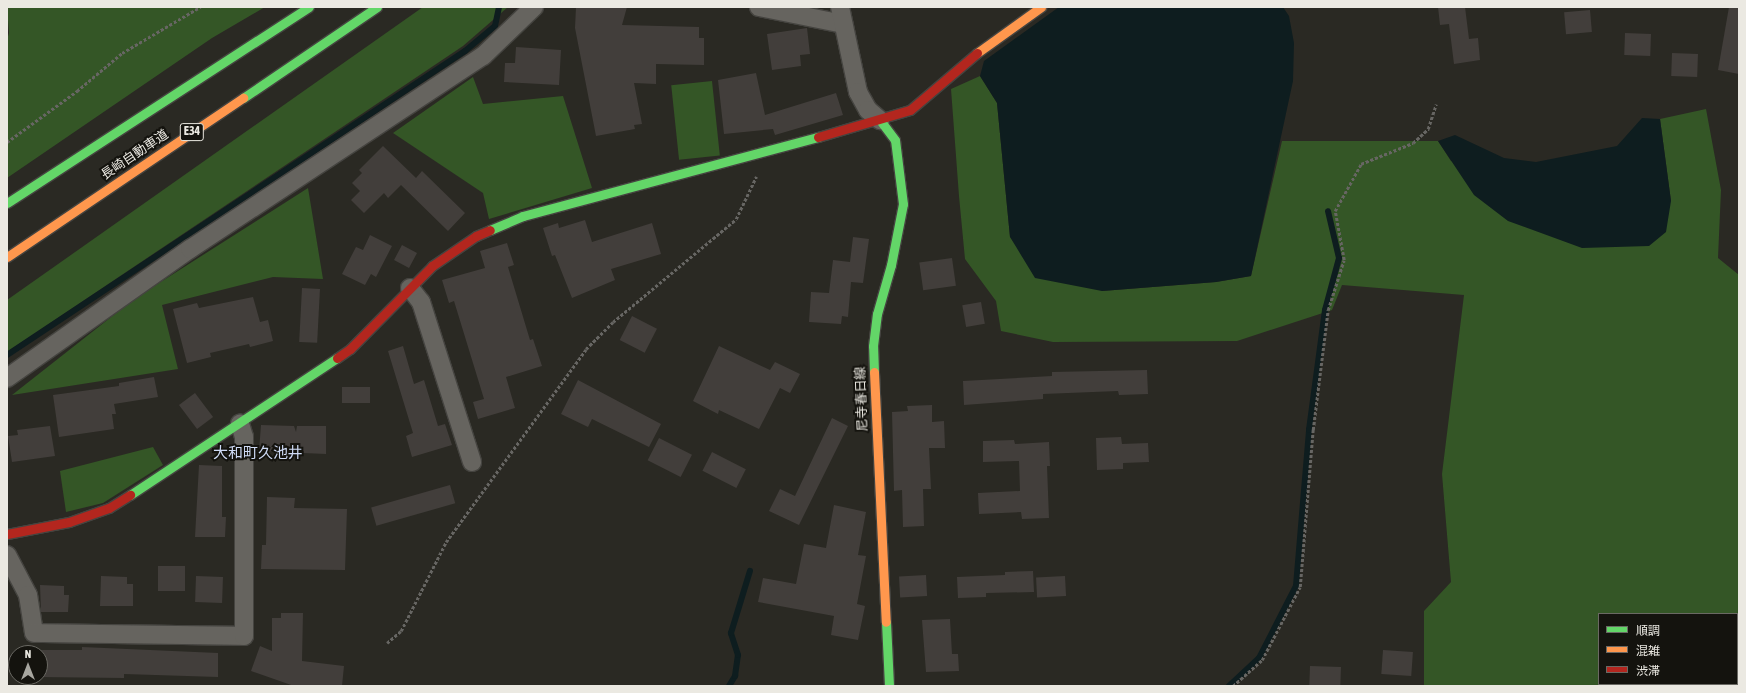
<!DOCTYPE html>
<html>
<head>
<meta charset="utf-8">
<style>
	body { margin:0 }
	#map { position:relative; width:1746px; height:693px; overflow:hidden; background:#2a2923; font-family:"Asap Condensed","Noto Sans JP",sans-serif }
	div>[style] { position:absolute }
	.green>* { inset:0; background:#345626; transform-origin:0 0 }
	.water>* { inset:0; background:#0e1d1f }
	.stream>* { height:6px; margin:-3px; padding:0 3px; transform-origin:3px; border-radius:3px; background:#0e1d1f }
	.building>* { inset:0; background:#423e3b; transform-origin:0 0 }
	.path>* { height:2.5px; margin-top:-1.25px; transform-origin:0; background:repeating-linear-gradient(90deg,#676663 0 3px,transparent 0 5px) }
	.roads { filter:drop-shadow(1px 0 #454440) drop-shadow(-1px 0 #454440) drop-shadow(0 1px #454440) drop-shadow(0 -1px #454440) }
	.street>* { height:18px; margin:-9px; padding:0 9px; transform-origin:9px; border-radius:9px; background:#66645f }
	.fast>* { height:9px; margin:-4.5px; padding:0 4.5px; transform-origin:4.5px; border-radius:4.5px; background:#63d668 }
	.slow>* { height:9px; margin:-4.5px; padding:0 4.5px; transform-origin:4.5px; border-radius:4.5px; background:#ff974d }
	.jam>* { height:9px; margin:-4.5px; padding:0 4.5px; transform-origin:4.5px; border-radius:4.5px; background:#b3261e }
	span { translate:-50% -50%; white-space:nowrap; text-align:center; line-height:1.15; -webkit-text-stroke:4px #14130e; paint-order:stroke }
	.shield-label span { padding:1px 3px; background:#14130e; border:1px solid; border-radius:3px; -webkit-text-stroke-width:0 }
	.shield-label { font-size:12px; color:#ebe9e2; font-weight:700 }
	.street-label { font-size:13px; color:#ebe9e2 }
	.quarter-label { font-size:15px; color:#cfdbf6 }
	.frame { position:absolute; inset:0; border:8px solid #ebe9e2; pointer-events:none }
	.legend { position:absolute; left:1598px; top:613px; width:140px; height:72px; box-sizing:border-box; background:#14130e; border:1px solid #6a6963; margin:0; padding:5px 7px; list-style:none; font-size:12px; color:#ebe9e2 }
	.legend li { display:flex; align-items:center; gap:8px; height:20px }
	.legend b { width:20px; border:1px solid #6a6963 }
	.north { position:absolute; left:8px; top:645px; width:40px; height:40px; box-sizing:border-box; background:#14130e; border:1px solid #6a6963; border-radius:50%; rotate:0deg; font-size:11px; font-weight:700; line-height:16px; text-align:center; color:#ebe9e2 }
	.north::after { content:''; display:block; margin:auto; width:14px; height:18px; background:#a7a69f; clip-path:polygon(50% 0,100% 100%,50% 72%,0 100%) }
</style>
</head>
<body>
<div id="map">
	<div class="green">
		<div style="clip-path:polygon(7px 7px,265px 7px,212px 38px,7px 178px,7px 40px,9px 33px)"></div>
		<div style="clip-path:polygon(423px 7px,508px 7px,463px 46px,7px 352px,7px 300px)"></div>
		<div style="clip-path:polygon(980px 76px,997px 103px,1010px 237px,1102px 291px,1216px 282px,1251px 276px,1282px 141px,1438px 141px,1451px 161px,1671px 201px,1660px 119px,1706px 109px,1721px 190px,1718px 258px,1739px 275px,1739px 632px,1737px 614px,1599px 614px,1599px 684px,1674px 684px,1674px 686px,1424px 686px,1424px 611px,1451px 582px,1442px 474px,1464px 295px,1342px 285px,1332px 310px,1237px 341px,1053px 342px,1001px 331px,996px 301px,965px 259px,959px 196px,951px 89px)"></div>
		<div style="clip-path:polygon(473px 77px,483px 104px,563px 96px,592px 188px,489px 219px,483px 193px,393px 133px)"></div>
		<div style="left:712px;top:81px;width:75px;height:41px;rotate:84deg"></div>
		<div style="clip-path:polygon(308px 188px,323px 279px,273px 277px,162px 305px,178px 369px,12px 395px,134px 299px)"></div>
		<div style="clip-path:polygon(153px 447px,163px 465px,103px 503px,66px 512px,60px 471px)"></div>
	</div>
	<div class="water">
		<div style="clip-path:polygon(1059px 7px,1283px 7px,1289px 16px,1294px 43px,1293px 81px,1251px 276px,1216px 282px,1102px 291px,1035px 278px,1010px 237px,997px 103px,980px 76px,984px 61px)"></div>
		<div style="clip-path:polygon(1642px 118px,1660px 119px,1671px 201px,1666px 232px,1649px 246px,1582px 248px,1508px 221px,1474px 195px,1438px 141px,1455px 135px,1504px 158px,1536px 162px,1617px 146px)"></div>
	</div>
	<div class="stream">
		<div style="left:7px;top:355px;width:550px;rotate:-33.57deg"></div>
		<div style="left:465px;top:51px;width:39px;rotate:-40deg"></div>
		<div style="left:495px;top:26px;width:19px;rotate:-78deg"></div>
		<div style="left:729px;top:686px;width:12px;rotate:-59deg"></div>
		<div style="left:735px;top:676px;width:21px;rotate:-82deg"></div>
		<div style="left:738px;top:655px;width:23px;rotate:-108deg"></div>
		<div style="left:731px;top:633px;width:65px;rotate:-73deg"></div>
		<div style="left:1229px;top:686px;width:41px;rotate:-43deg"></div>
		<div style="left:1259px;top:658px;width:81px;rotate:-62.8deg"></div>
		<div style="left:1296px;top:586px;width:157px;rotate:-85.2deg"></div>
		<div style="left:1309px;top:430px;width:121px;rotate:-82.4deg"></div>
		<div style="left:1325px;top:310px;width:54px;rotate:-74.9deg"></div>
		<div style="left:1339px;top:258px;width:48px;rotate:-103.2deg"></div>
	</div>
	<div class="building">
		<div style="clip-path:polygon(576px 7px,627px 7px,622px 25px,699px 27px,699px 38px,704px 38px,704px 65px,656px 64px,656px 84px,634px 83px,642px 124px,634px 125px,635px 129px,596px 136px,575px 28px)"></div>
		<div style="clip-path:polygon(1438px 7px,1465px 7px,1469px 39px,1478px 38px,1480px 60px,1454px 64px,1449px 24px,1440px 25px)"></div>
		<div style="clip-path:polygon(1729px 7px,1739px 7px,1739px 74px,1718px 70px)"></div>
		<div style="left:1590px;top:10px;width:22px;height:26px;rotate:85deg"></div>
		<div style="clip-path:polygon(807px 28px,810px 54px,800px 55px,801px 66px,772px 70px,767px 34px)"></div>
		<div style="left:1625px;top:33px;width:26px;height:22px;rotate:2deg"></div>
		<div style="clip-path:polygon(516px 47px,561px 50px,559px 85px,504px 82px,505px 63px,515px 63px)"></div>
		<div style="left:1672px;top:53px;width:26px;height:23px;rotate:2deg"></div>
		<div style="clip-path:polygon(756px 73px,765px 115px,836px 93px,843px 115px,775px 135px,773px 129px,724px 134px,718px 80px)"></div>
		<div style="clip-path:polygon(383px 146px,416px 178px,422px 171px,465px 213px,448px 231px,401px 185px,388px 198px,384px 193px,364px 213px,351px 200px,360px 191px,352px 183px,362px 173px,359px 170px)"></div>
		<div style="clip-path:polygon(585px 220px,592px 242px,652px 223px,661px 254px,611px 269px,615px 280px,572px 298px,555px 255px,552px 256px,543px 228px,558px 223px,559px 228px)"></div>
		<div style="clip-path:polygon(370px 235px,392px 246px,376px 277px,371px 274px,365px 285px,342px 274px,356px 247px,363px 250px)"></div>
		<div style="clip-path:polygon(853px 237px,869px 239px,863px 283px,851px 282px,848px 317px,842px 316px,841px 324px,809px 322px,811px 292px,829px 293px,833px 260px,850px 262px)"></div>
		<div style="clip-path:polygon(507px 243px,514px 265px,508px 267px,530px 340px,533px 339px,542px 366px,506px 377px,515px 408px,478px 419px,473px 402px,484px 399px,454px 301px,449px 303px,442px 280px,485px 268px,480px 251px)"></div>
		<div style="left:402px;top:245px;width:17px;height:17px;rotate:28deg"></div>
		<div style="left:952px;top:258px;width:28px;height:33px;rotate:82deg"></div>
		<div style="left:302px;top:288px;width:18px;height:54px;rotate:3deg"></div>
		<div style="clip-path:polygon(253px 297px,260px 322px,268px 320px,273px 341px,250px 347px,249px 344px,210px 353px,211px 357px,187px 363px,173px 309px,197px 303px,199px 308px)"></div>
		<div style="left:981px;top:302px;width:22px;height:19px;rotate:80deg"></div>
		<div style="left:632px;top:316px;width:28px;height:27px;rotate:27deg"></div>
		<div style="clip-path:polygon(403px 346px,414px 384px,424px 380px,438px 426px,445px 424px,452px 445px,412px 457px,406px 436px,413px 433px,388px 351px)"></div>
		<div style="clip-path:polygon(719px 346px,770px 370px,775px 362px,800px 374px,790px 393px,780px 388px,759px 429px,719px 410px,718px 414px,693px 401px)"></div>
		<div style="clip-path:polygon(1147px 370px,1148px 394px,1119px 395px,1118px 391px,1043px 394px,1043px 399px,964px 405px,963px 381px,1052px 376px,1052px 372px)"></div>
		<div style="clip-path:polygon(154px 377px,158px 397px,114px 404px,116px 414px,112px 414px,114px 429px,59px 437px,53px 395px,119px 386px,119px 383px)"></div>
		<div style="clip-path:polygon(578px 380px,661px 424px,649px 447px,592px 419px,588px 427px,561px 414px)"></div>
		<div style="left:342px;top:387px;width:28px;height:16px"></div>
		<div style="left:195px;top:393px;width:30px;height:20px;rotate:53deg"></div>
		<div style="clip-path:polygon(932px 405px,932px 422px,944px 421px,945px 448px,929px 448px,931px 489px,923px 489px,924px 526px,903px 527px,902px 490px,894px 491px,892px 412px,908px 411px,907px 406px)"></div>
		<div style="clip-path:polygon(832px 418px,848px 426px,799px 525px,769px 511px,780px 489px,795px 496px)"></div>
		<div style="clip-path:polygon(261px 425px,294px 426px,296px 432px,297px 426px,326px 426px,326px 454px,259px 451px)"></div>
		<div style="clip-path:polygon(50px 426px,55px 456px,12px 462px,8px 436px,18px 435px,17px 430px)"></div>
		<div style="clip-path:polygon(1121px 437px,1122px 444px,1148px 443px,1149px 462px,1123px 463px,1123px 469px,1097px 470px,1096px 438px)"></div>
		<div style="left:659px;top:438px;width:37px;height:25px;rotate:27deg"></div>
		<div style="clip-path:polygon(1014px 440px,1015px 444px,1049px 442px,1050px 466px,1047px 466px,1049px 518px,1022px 519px,1021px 512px,979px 514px,978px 493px,1020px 491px,1019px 461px,983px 462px,983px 441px)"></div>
		<div style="left:712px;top:452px;width:38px;height:21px;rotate:27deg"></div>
		<div style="clip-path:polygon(199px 465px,222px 466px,222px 517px,226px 517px,225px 537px,195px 537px)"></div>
		<div style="left:450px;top:485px;width:19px;height:82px;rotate:74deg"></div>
		<div style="clip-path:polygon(267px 497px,295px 498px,294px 508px,347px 509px,345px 570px,261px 569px,262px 545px,266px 545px)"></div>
		<div style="clip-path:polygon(834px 505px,866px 512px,858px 555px,866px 556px,857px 604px,865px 606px,858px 640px,831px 635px,834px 616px,758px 602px,763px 578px,796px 584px,804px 544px,826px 548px)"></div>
		<div style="left:158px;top:566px;width:27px;height:25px"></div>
		<div style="clip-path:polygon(1033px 571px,1034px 592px,986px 593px,986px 597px,958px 598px,957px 577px,1005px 575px,1005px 572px)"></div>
		<div style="left:926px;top:575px;width:21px;height:27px;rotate:87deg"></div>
		<div style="clip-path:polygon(101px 576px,127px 577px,127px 584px,133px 584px,133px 606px,100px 606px)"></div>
		<div style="left:196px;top:576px;width:27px;height:26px;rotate:2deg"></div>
		<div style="left:1065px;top:576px;width:20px;height:29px;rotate:87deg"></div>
		<div style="clip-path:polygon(40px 585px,64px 586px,64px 595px,69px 595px,68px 612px,41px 612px)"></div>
		<div style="clip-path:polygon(281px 613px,303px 613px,302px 661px,344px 666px,342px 686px,294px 686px,251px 671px,260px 646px,272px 651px,272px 618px,281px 618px)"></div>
		<div style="clip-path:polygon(950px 619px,952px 654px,958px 654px,959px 671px,926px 672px,922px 620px)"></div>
		<div style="clip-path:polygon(82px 647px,218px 653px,218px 677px,124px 674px,124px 678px,38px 677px,40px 677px,38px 650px,82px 650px)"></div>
		<div style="left:1383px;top:650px;width:30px;height:24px;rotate:4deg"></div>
		<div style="left:1310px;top:666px;width:31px;height:20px;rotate:2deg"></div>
	</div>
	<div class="path">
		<div style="left:7px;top:142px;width:87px;rotate:-36.1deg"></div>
		<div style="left:77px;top:91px;width:59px;rotate:-40.2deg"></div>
		<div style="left:122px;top:53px;width:91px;rotate:-30.5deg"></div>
		<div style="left:387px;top:643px;width:18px;rotate:-41deg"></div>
		<div style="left:401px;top:631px;width:100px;rotate:-63.2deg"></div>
		<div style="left:446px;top:542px;width:238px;rotate:-54deg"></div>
		<div style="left:586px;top:349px;width:38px;rotate:-45deg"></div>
		<div style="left:613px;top:322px;width:160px;rotate:-39.9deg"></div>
		<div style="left:736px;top:219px;width:47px;rotate:-64.5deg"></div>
		<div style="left:1233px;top:686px;width:39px;rotate:-42deg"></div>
		<div style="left:1262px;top:660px;width:82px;rotate:-62.5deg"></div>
		<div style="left:1300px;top:587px;width:158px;rotate:-85.3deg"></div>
		<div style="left:1313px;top:430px;width:121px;rotate:-82.9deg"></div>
		<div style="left:1328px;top:310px;width:52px;rotate:-72.3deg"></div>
		<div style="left:1344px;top:260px;width:50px;rotate:-100.4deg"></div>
		<div style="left:1335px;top:211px;width:54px;rotate:-61deg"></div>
		<div style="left:1361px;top:164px;width:56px;rotate:-22deg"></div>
		<div style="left:1413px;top:143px;width:21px;rotate:-43deg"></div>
		<div style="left:1428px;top:129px;width:26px;rotate:-72deg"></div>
	</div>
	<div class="roads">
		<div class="street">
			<div style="left:759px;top:7px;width:86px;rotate:11.4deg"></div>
			<div style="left:840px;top:7px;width:87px;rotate:78deg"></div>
			<div style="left:858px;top:92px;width:21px;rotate:61deg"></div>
			<div style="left:868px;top:110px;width:16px;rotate:40deg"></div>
			<div style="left:410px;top:288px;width:18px;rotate:52deg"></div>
			<div style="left:421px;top:302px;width:168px;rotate:72.3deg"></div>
			<div style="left:7px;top:378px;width:224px;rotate:-35.2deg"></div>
			<div style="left:190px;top:249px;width:351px;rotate:-33.4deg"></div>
			<div style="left:483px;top:56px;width:71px;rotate:-43.9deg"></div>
			<div style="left:7px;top:555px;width:45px;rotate:62.3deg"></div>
			<div style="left:28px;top:595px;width:38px;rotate:81deg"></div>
			<div style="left:34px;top:633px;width:210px;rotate:0.8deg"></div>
			<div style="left:244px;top:636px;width:199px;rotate:-90deg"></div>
			<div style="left:244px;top:437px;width:14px;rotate:-107deg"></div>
		</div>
		<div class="fast">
			<div style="left:243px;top:98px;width:162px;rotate:-34.2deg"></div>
			<div style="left:7px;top:203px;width:360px;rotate:-33deg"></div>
			<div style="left:490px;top:230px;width:36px;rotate:-23deg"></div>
			<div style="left:523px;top:216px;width:305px;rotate:-15deg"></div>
			<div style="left:874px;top:372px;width:26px;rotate:-92deg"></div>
			<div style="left:873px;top:346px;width:32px;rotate:-83deg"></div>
			<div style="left:877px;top:314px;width:51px;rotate:-74.1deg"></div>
			<div style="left:891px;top:265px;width:62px;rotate:-78.9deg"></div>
			<div style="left:903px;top:204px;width:64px;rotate:-97.1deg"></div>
			<div style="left:895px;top:140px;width:25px;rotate:-127deg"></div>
			<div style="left:130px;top:495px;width:248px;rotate:-33.5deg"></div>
			<div style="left:886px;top:622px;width:64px;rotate:87.3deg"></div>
		</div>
		<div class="slow">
			<div style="left:977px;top:53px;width:79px;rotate:-35.7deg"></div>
			<div style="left:7px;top:257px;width:285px;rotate:-34deg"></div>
			<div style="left:874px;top:372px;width:250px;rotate:87.3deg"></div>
		</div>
		<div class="jam">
			<div style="left:818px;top:137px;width:96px;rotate:-16.4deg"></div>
			<div style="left:910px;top:110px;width:88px;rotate:-40.4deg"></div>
			<div style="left:337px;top:358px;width:16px;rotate:-35deg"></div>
			<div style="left:350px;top:349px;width:117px;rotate:-45.3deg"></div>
			<div style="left:432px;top:266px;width:53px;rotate:-34.3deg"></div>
			<div style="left:476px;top:236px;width:15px;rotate:-23deg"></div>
			<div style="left:7px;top:534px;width:63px;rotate:-11deg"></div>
			<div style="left:69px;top:522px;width:42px;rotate:-19.3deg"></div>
			<div style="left:109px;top:508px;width:25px;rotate:-32deg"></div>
		</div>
	</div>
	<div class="shield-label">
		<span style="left:192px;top:132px">E34</span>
	</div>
	<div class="street-label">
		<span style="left:135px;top:155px;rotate:-34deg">長崎自動車道</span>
		<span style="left:862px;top:399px;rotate:-92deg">尼寺春日線</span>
	</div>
	<div class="quarter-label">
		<span style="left:258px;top:453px">大和町久池井</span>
	</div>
	<div class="frame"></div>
	<ul class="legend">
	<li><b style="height:5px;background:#63d668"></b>順調</li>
	<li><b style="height:5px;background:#ff974d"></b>混雑</li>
	<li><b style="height:5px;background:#b3261e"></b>渋滞</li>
	</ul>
	<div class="north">N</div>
</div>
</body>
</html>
